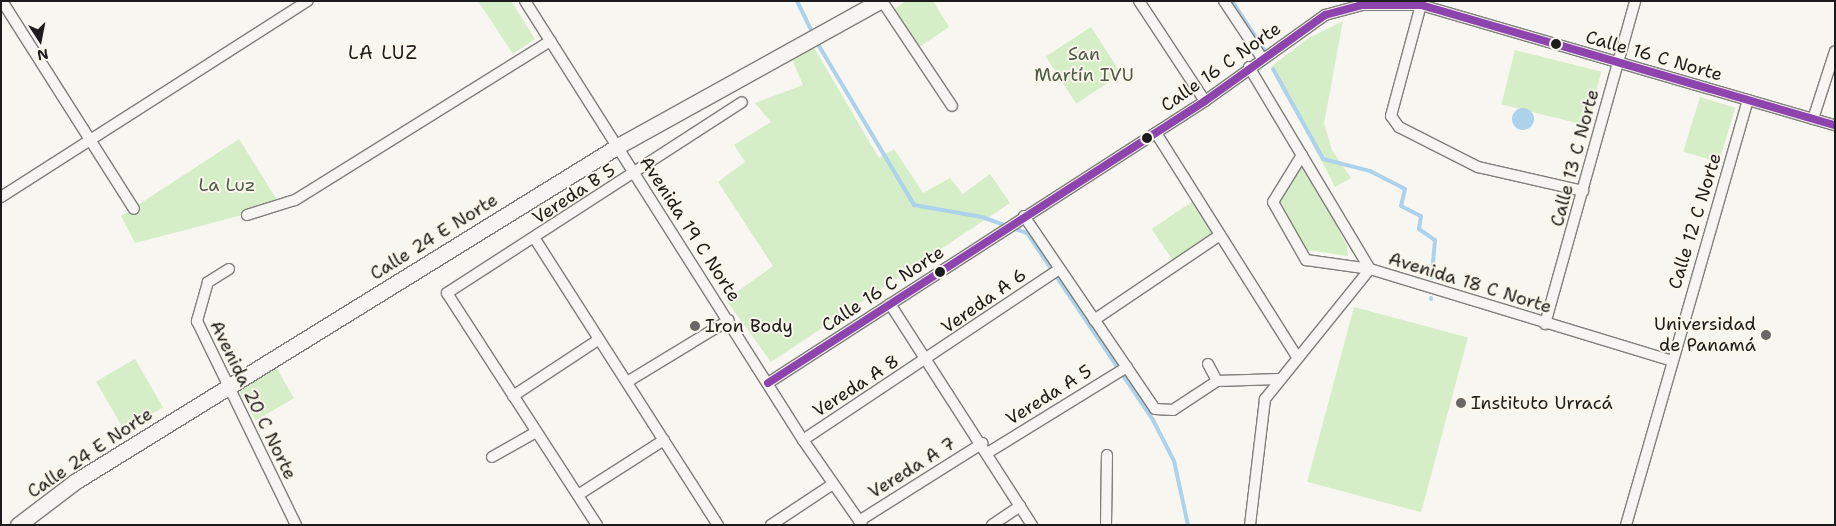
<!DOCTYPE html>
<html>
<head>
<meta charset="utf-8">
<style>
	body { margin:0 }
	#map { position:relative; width:1836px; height:526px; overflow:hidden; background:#f8f6f0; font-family:"Shantell Sans",sans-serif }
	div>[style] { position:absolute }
	.green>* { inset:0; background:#d5eec7; transform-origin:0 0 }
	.water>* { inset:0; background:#add2ec }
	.round { border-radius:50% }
	.stream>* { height:4px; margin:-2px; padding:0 2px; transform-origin:2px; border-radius:2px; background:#add2ec }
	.roads { filter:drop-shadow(1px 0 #7f7e7b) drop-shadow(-1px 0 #7f7e7b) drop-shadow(0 1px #7f7e7b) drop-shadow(0 -1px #7f7e7b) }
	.minor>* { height:10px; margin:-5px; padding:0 5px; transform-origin:5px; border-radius:5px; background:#f6f5f1 }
	.secondary>* { height:15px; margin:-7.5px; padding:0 7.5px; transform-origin:7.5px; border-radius:7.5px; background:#f6f5f1 }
	.bus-1>* { height:8px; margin:-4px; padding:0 4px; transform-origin:4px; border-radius:4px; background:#8e44ad }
	.dots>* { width:14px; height:14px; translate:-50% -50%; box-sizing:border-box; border:2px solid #fbf7ec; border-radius:50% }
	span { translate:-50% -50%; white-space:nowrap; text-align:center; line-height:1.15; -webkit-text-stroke:4px #fbf7ec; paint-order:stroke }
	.park-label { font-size:18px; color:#4b5945 }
	.street-label { font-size:18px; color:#1c1c1c }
	.poi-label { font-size:18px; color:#1c1c1c }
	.right { translate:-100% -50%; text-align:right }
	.left { translate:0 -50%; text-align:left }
	.neighbourhood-label { font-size:19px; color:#1c1c1c; letter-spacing:1px }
	.frame { position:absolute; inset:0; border:2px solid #1c1c1c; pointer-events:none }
	.north { position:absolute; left:15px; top:15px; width:50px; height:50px; -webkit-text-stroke:4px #fbf7ec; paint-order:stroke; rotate:169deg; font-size:14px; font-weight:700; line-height:20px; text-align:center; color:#1c1c1c }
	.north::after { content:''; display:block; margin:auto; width:18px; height:22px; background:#1c1c1c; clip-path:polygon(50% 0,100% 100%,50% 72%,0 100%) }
</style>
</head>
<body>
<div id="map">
	<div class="green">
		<div style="clip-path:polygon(478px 1px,511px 1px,535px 39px,513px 54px)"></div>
		<div style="clip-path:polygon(906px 1px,933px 1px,949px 27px,918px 48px,893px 10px)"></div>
		<div style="clip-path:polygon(1343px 21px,1324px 123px,1332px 150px,1351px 178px,1335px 187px,1272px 66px,1307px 39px)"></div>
		<div style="left:1091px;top:27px;width:56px;height:54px;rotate:57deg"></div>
		<div style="clip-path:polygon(813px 46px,879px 158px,894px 149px,923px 193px,950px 178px,963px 194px,990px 174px,1010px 203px,771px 362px,726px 300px,773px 266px,718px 182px,745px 162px,734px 145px,771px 122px,755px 103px,803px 85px,792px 59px)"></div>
		<div style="left:1515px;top:50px;width:89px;height:56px;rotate:14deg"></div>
		<div style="left:1700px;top:97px;width:37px;height:57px;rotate:17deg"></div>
		<div style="clip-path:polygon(239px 139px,277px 200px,261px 206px,262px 210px,135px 243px,121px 216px)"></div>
		<div style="clip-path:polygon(1304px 160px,1347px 246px,1348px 256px,1307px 250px,1279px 199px)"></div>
		<div style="left:1193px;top:201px;width:41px;height:50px;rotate:56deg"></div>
		<div style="left:1354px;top:307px;width:118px;height:181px;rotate:15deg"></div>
		<div style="left:135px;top:359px;width:56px;height:45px;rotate:60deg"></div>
		<div style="left:276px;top:367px;width:36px;height:44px;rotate:60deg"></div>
	</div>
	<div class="water">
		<div class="round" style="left:1512px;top:108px;width:22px;height:22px"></div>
	</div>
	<div class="stream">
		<div style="left:797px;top:1px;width:37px;rotate:64deg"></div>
		<div style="left:1232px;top:1px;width:60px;rotate:56.6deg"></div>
		<div style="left:816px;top:41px;width:191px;rotate:59.1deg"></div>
		<div style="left:914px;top:205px;width:69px;rotate:10deg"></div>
		<div style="left:982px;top:217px;width:48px;rotate:19.6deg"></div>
		<div style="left:1027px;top:233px;width:225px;rotate:56deg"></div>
		<div style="left:1153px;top:420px;width:46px;rotate:62.9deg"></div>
		<div style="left:1174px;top:461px;width:66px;rotate:77.7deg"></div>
		<div style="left:1273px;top:69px;width:103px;rotate:60.9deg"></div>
		<div style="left:1323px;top:159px;width:49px;rotate:14.3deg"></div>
		<div style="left:1370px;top:171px;width:39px;rotate:27deg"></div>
		<div style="left:1405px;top:189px;width:17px;rotate:103deg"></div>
		<div style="left:1401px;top:206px;width:22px;rotate:27deg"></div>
		<div style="left:1421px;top:216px;width:13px;rotate:99deg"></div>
		<div style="left:1419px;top:229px;width:19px;rotate:35deg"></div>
		<div style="left:1435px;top:240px;width:38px;rotate:95deg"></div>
		<div style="left:1431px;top:299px;width:1px;rotate:-90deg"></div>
	</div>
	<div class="roads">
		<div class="minor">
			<div style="left:2px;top:1px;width:246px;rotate:57.6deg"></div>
			<div style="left:525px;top:1px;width:520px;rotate:57.66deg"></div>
			<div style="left:803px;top:440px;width:103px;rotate:55.2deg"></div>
			<div style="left:882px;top:1px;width:126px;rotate:56.3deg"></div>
			<div style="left:1139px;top:1px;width:120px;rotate:56.6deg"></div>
			<div style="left:1224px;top:1px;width:69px;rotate:56.3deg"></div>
			<div style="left:1422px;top:1px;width:119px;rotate:105.1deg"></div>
			<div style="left:1391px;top:116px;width:14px;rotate:54deg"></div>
			<div style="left:1399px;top:127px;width:89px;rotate:26.9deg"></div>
			<div style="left:1478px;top:167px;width:108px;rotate:12.9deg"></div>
			<div style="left:1249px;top:67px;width:235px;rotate:59.1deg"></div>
			<div style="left:1813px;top:119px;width:71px;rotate:-72.1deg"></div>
			<div style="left:1156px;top:133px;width:262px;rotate:57.8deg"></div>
			<div style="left:1302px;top:155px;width:55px;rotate:121.7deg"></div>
			<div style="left:1273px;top:202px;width:67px;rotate:60.4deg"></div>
			<div style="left:1306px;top:260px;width:65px;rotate:8deg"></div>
			<div style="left:1370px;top:269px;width:313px;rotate:16.9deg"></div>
			<div style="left:1px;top:197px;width:364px;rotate:-32.6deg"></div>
			<div style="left:247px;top:215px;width:50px;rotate:-17.4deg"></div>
			<div style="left:295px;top:200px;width:301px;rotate:-31.9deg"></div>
			<div style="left:1024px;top:216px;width:233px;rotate:55.8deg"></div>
			<div style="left:1155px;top:409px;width:18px;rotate:3deg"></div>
			<div style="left:1173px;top:410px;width:53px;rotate:-33.4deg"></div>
			<div style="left:535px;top:239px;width:340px;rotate:57.4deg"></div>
			<div style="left:229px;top:269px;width:25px;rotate:148deg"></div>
			<div style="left:208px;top:282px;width:41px;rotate:105.8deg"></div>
			<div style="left:197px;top:321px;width:227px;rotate:64.1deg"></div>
			<div style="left:890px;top:304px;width:263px;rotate:57.3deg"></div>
			<div style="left:1094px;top:320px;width:152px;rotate:-34deg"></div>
			<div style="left:1545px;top:324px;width:335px;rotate:-74.4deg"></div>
			<div style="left:1208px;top:364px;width:19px;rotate:62deg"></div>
			<div style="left:1217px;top:381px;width:63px;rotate:-1.8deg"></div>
			<div style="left:627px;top:382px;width:119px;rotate:-31.3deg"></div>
			<div style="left:768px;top:383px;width:520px;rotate:-32.83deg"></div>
			<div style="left:1205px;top:101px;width:148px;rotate:-35.6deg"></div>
			<div style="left:1325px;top:15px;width:38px;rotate:-15deg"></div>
			<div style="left:1362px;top:5px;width:59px"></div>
			<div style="left:1421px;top:5px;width:431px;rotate:16.2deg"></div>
			<div style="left:513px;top:396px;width:102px;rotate:-33.4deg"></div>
			<div style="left:803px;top:440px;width:308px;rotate:-33.7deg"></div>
			<div style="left:989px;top:452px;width:162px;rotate:-31.6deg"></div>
			<div style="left:492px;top:457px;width:51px;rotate:-29.6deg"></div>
			<div style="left:578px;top:495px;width:102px;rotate:-32.6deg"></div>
			<div style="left:859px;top:521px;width:146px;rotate:-32.2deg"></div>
			<div style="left:597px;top:525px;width:276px;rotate:-122.9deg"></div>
			<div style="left:447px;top:293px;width:351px;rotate:-32.9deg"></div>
			<div style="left:771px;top:525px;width:74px;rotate:-33.5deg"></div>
			<div style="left:992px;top:525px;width:34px;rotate:-34deg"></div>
			<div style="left:1106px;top:525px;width:70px;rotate:-89.2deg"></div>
			<div style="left:1250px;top:525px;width:127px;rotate:-83.2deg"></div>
			<div style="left:1265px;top:399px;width:167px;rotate:-51.1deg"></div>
			<div style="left:1626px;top:525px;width:442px;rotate:-74deg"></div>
		</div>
		<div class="secondary">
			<div style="left:18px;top:525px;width:73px;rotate:-37.2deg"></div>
			<div style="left:76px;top:481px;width:637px;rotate:-31.72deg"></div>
			<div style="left:618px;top:146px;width:299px;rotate:-29deg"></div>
		</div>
	</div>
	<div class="bus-1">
		<div style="left:768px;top:383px;width:520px;rotate:-32.83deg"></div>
		<div style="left:1205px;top:101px;width:148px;rotate:-35.6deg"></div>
		<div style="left:1325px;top:15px;width:38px;rotate:-15deg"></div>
		<div style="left:1362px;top:5px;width:59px"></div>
		<div style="left:1421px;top:5px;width:431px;rotate:16.2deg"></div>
	</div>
	<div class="dots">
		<div style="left:1556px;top:44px;background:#1c1c1c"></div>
		<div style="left:1147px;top:138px;background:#1c1c1c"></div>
		<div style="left:940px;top:272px;background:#1c1c1c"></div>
		<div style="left:695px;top:326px;background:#696866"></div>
		<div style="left:1766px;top:335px;background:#696866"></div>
		<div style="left:1461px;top:403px;background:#696866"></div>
	</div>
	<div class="park-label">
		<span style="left:1084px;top:65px">San<br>Martín IVU</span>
		<span style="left:227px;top:185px">La Luz</span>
	</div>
	<div class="street-label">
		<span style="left:1654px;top:56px;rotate:16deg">Calle 16 C Norte</span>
		<span style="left:1221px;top:67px;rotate:-35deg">Calle 16 C Norte</span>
		<span style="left:1575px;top:158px;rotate:-75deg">Calle 13 C Norte</span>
		<span style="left:574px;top:194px;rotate:-33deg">Vereda B 5</span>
		<span style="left:1695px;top:221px;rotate:-73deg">Calle 12 C Norte</span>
		<span style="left:690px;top:229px;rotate:57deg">Avenida 19 C Norte</span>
		<span style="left:434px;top:237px;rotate:-32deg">Calle 24 E Norte</span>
		<span style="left:1470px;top:283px;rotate:17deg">Avenida 18 C Norte</span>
		<span style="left:883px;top:289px;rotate:-33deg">Calle 16 C Norte</span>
		<span style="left:984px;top:301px;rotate:-35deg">Vereda A 6</span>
		<span style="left:856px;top:386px;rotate:-33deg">Vereda A 8</span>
		<span style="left:1049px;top:395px;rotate:-32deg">Vereda A 5</span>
		<span style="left:253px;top:400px;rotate:64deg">Avenida 20 C Norte</span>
		<span style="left:90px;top:453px;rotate:-34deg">Calle 24 E Norte</span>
		<span style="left:912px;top:468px;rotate:-32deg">Vereda A 7</span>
	</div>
	<div class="poi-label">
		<span class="right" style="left:1756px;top:335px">Universidad<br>de Panamá</span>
		<span class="left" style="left:705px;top:326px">Iron Body</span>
		<span class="left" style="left:1471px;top:403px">Instituto Urracá</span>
	</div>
	<div class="neighbourhood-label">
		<span style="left:383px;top:53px">LA LUZ</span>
	</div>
	<div class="frame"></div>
	<div class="north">N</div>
</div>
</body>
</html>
